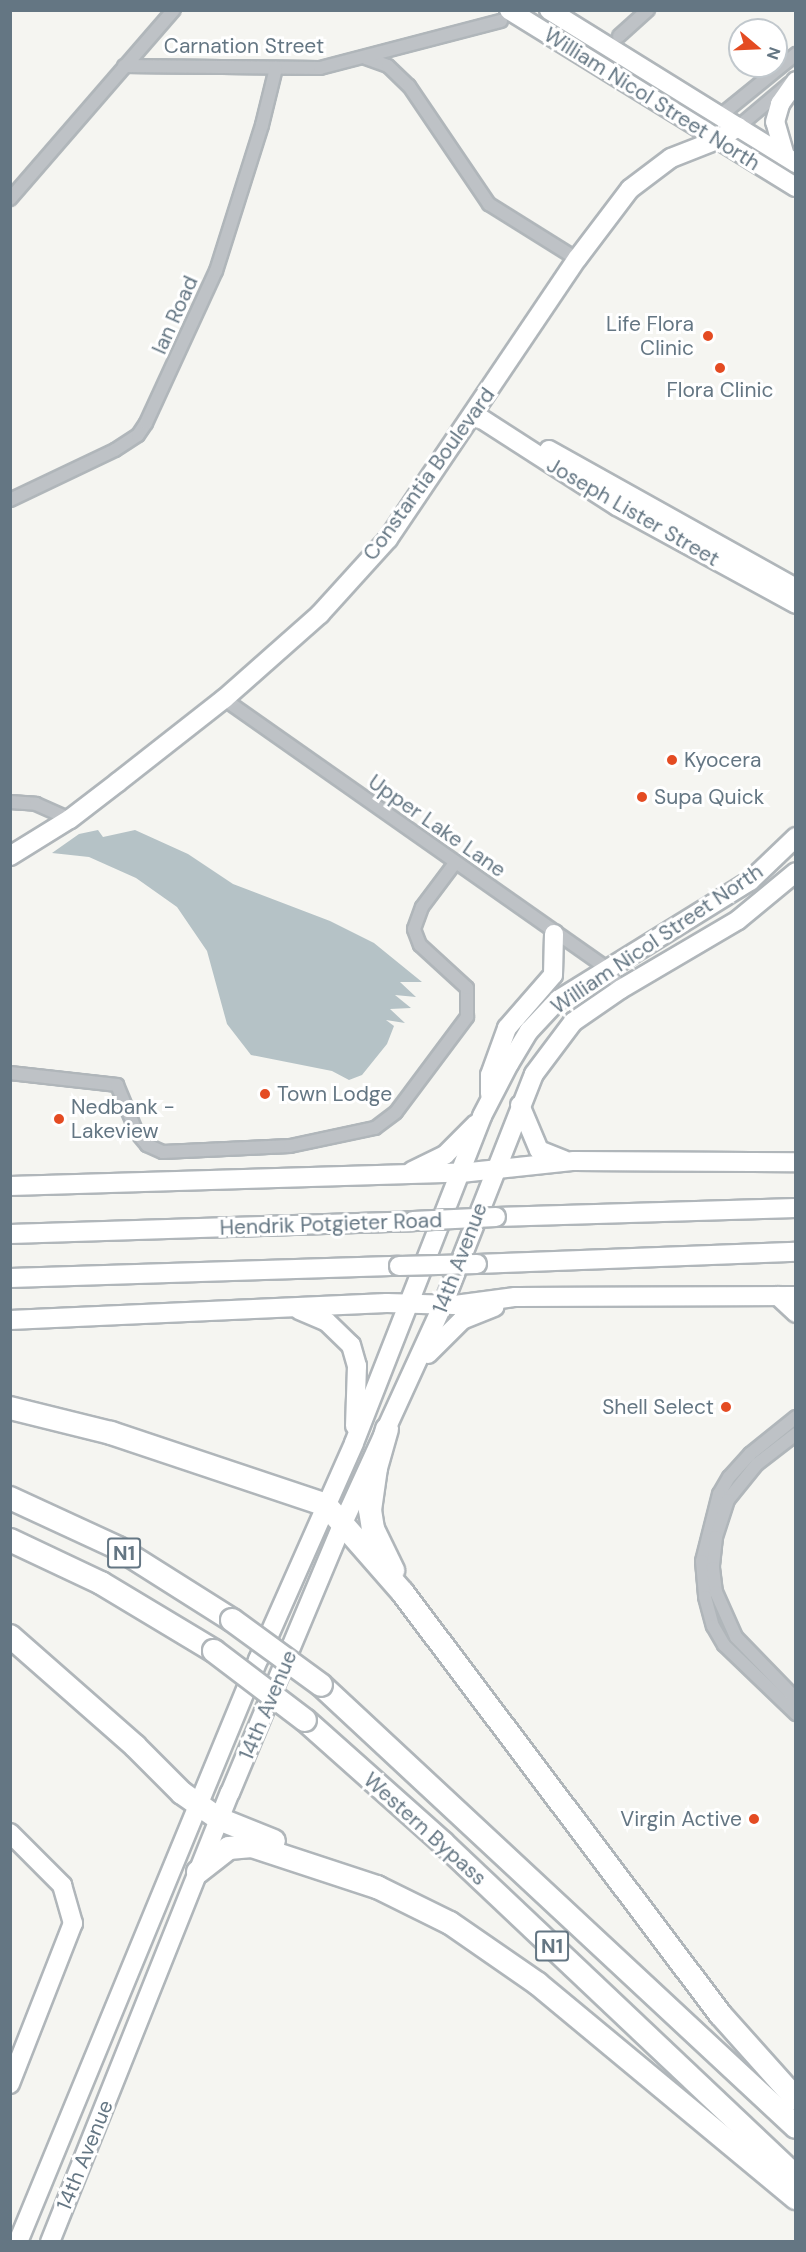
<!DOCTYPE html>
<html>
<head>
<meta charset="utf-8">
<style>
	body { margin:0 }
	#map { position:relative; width:806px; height:2252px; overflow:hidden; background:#f5f5f1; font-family:"DM Sans",sans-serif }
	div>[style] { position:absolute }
	.water>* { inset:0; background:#b5c2c6 }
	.roads { filter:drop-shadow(2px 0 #b0b6ba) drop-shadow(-2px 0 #b0b6ba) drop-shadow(0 2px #b0b6ba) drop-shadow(0 -2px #b0b6ba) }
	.street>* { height:12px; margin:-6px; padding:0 6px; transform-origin:6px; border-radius:6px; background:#bec2c6 }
	.secondary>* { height:18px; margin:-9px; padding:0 9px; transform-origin:9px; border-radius:9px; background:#fff }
	.highway>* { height:22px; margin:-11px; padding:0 11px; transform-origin:11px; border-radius:11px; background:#fff }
	.bridges { filter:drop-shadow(2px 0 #b0b6ba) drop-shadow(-2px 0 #b0b6ba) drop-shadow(0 2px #b0b6ba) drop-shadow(0 -2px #b0b6ba) }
	.secondary-bridge>* { height:18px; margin:-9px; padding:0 9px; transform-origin:9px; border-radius:9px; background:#fff }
	.highway-bridge>* { height:22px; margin:-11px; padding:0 11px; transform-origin:11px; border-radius:11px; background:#fff }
	.dots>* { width:16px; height:16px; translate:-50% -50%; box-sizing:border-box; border:3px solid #fff; border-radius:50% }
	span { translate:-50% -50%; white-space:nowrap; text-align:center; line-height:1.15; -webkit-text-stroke:6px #fff; paint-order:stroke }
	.shield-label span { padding:2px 4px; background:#fff; border:2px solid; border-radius:4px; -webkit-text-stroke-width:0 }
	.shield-label { font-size:20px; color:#647683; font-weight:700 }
	.street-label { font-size:21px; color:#647683 }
	.poi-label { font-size:21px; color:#647683 }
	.right { translate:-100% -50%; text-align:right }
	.left { translate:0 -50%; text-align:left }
	.frame { position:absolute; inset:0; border:12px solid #647683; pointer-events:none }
	.north { position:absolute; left:728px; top:18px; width:60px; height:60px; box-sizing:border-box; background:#fff; border:2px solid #c1c8cd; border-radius:50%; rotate:109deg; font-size:16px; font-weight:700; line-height:24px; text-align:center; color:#647683 }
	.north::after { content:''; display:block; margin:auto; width:21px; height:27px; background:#e44b22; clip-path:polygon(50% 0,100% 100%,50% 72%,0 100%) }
</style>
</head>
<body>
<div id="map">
	<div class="water">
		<div style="clip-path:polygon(98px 830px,103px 837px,135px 830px,188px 854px,233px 884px,330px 921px,374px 943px,422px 982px,400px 982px,416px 997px,395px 995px,411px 1008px,390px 1009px,405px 1023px,386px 1020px,394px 1026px,387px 1044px,362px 1075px,349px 1080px,332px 1071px,251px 1055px,227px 1024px,207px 951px,177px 907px,136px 878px,89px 857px,52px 853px,79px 834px)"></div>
	</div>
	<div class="roads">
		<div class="street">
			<div style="left:619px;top:36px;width:39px;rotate:-42deg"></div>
			<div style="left:366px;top:58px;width:23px;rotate:20deg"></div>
			<div style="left:388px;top:66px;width:29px;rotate:44deg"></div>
			<div style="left:409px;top:86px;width:143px;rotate:55.9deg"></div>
			<div style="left:489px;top:204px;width:104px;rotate:32deg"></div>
			<div style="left:124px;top:66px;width:196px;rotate:0.6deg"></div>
			<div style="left:320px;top:68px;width:187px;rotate:-14.6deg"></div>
			<div style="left:721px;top:115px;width:97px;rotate:-39.1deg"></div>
			<div style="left:738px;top:127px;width:67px;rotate:-40.1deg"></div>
			<div style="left:10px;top:199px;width:250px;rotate:-49.1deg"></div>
			<div style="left:10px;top:500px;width:116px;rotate:-25.5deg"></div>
			<div style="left:115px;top:450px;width:27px;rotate:-33deg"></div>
			<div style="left:138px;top:435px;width:14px;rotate:-56deg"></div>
			<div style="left:146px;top:423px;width:167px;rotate:-65.3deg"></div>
			<div style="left:216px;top:271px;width:153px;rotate:-72.5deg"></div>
			<div style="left:262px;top:125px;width:59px;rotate:-76.2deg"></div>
			<div style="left:224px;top:699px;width:468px;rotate:35.1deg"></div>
			<div style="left:607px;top:968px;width:25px;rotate:56deg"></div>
			<div style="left:10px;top:802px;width:26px;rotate:4deg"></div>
			<div style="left:36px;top:804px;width:37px;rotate:24deg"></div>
			<div style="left:10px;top:1073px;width:108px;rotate:6.4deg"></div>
			<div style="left:117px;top:1085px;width:52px;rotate:67.4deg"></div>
			<div style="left:137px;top:1133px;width:16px;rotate:50deg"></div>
			<div style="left:147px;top:1145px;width:17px;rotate:24deg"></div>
			<div style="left:163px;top:1152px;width:127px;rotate:-2.7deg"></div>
			<div style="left:290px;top:1146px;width:87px;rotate:-12deg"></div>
			<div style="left:375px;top:1128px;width:26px;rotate:-37deg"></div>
			<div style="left:396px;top:1112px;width:119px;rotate:-53.2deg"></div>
			<div style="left:467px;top:1017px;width:29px;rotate:-90deg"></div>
			<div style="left:467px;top:988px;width:64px;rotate:-137.5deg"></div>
			<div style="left:420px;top:945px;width:17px;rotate:-111deg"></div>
			<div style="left:414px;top:929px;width:23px;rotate:-70deg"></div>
			<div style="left:422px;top:907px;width:55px;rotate:-53.1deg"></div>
			<div style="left:796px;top:1417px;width:59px;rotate:141.2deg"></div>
			<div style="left:750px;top:1454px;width:31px;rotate:132deg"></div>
			<div style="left:729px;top:1477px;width:20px;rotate:120deg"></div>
			<div style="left:719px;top:1494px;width:69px;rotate:104.2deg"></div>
			<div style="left:702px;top:1561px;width:36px;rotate:85deg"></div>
			<div style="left:705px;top:1597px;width:30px;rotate:75deg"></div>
			<div style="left:713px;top:1626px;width:22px;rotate:60deg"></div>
			<div style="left:724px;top:1645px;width:100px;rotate:43.8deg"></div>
			<div style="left:796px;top:1434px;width:49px;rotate:142.4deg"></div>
			<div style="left:757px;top:1464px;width:46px;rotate:128.9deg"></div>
			<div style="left:728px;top:1500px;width:39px;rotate:108deg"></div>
			<div style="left:716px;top:1537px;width:31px;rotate:96deg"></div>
			<div style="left:713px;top:1568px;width:24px;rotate:83deg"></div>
			<div style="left:716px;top:1592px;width:49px;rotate:66deg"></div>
			<div style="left:736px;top:1637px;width:86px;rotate:45.9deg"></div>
		</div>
		<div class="secondary">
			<div style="left:509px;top:10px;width:337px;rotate:31.7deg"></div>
			<div style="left:549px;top:10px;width:291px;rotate:31.8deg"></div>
			<div style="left:785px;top:156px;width:35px;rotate:-106deg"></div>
			<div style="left:775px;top:122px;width:19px;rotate:-74deg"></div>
			<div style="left:780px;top:104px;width:28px;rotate:-55deg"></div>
			<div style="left:474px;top:414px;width:170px;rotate:32.8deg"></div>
			<div style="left:617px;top:506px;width:204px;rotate:28.7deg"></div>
			<div style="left:549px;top:450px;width:283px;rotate:29.2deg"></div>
			<div style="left:10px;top:856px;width:70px;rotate:-31.7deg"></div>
			<div style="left:70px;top:819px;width:61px;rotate:-37.6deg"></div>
			<div style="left:118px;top:782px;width:135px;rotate:-38.1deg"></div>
			<div style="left:224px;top:699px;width:128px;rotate:-41.5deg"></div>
			<div style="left:320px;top:614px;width:101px;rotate:-47.8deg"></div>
			<div style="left:388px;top:539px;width:338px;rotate:-56deg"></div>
			<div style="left:577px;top:259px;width:88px;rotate:-52.9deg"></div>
			<div style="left:630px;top:189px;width:51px;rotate:-37.1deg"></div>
			<div style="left:671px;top:158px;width:49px;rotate:-21.4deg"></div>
			<div style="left:717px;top:140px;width:25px;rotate:-32deg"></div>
			<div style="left:490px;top:1094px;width:19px;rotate:-90deg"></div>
			<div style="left:490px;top:1075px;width:50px;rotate:-70.1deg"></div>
			<div style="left:507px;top:1028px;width:70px;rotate:-49deg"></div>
			<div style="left:553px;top:975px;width:41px;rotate:-88.6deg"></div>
			<div style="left:520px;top:1105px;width:49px;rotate:67.1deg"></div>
			<div style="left:539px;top:1150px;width:27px;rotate:22deg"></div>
			<div style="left:412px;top:1171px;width:37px;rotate:-26deg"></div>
			<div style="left:445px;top:1155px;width:44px;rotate:-45deg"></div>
			<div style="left:10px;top:1186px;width:451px;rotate:-1.7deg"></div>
			<div style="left:461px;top:1173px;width:114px;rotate:-6.1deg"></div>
			<div style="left:574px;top:1161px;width:222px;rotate:0.3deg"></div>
			<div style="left:496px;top:1217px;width:300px;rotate:-1.7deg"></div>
			<div style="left:10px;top:1234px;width:403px;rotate:-1.8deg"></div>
			<div style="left:477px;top:1264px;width:319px;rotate:-2.2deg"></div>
			<div style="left:10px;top:1278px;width:389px;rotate:-1.8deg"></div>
			<div style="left:778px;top:1296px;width:25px;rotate:43deg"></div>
			<div style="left:299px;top:1310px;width:30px;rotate:23deg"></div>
			<div style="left:327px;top:1322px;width:33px;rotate:44deg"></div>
			<div style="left:351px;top:1345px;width:22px;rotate:74deg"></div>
			<div style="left:357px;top:1366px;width:60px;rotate:91.9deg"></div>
			<div style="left:10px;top:1320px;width:377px;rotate:-2.6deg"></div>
			<div style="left:387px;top:1303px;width:68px;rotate:1.7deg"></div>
			<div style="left:455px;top:1305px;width:61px;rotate:-7.6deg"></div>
			<div style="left:515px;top:1297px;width:281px;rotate:-0.2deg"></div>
			<div style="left:428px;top:1354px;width:48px;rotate:-45deg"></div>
			<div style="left:462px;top:1320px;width:35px;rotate:-22deg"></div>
			<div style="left:10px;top:1833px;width:74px;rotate:45deg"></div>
			<div style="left:62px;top:1885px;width:40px;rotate:74deg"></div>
			<div style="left:73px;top:1923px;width:173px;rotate:111.4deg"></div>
			<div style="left:18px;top:2242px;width:630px;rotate:-67.59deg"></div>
			<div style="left:258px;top:1660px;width:237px;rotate:-66.1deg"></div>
			<div style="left:354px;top:1443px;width:351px;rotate:-68.6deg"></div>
			<div style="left:482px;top:1116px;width:59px;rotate:-62.6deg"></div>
			<div style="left:509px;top:1064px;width:39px;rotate:-59deg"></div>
			<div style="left:529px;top:1031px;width:42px;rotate:-46.9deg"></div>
			<div style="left:558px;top:1000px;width:226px;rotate:-31.8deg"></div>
			<div style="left:750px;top:881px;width:64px;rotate:-43.7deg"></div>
			<div style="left:50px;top:2242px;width:484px;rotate:-68.2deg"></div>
			<div style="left:230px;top:1793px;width:293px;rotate:-67.3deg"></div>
			<div style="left:343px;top:1523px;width:240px;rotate:-65.4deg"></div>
			<div style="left:443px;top:1305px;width:248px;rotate:-68.5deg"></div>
			<div style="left:534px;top:1074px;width:65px;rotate:-53.1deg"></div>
			<div style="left:573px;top:1022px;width:58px;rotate:-34.5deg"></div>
			<div style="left:621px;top:989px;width:136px;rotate:-30.5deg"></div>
			<div style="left:738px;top:920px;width:75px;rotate:-39.6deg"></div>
		</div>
		<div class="highway">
			<div style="left:10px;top:1408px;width:104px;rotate:13.9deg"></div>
			<div style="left:111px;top:1433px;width:227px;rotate:18.5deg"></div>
			<div style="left:326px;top:1505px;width:117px;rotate:48.8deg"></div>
			<div style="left:403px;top:1593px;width:527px;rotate:53.02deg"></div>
			<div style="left:720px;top:2014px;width:114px;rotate:48.2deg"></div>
			<div style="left:387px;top:1429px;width:41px;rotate:105.8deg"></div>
			<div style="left:376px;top:1468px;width:42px;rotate:98.1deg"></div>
			<div style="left:370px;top:1510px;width:19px;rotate:81deg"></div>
			<div style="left:373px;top:1529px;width:46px;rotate:64deg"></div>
			<div style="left:10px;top:1498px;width:119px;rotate:24.8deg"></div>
			<div style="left:118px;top:1548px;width:135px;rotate:32.3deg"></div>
			<div style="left:10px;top:1540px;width:101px;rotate:25.3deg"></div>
			<div style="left:101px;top:1583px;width:132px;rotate:31deg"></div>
			<div style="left:10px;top:1636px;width:167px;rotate:41.3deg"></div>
			<div style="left:135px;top:1746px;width:66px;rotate:45deg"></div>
			<div style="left:182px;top:1793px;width:45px;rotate:35.1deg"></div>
			<div style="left:219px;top:1819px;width:59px;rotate:21.8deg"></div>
			<div style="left:321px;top:1685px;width:649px;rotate:42.94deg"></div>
			<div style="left:305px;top:1720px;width:185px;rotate:41.7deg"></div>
			<div style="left:443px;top:1843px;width:486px;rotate:43.4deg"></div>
			<div style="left:198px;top:1872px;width:39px;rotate:-38deg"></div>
			<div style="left:229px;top:1848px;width:23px;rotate:-5deg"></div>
			<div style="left:252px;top:1846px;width:132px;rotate:18.2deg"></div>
			<div style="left:377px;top:1887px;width:81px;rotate:26.3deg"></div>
			<div style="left:450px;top:1923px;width:107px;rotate:34.7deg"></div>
			<div style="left:538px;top:1984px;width:335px;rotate:39.7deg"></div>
		</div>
	</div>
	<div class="bridges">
		<div class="secondary-bridge">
			<div style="left:413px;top:1221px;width:83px;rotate:-2.8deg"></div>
			<div style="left:399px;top:1266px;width:78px;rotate:-1.5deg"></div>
		</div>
		<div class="highway-bridge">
			<div style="left:232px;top:1620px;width:110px;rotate:36.1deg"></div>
			<div style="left:214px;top:1651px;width:114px;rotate:37.2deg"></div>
		</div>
	</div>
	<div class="dots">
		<div style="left:708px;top:336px;background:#e44b22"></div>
		<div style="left:720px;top:368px;background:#e44b22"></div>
		<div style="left:672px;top:760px;background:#e44b22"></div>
		<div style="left:642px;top:797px;background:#e44b22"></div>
		<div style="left:265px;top:1094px;background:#e44b22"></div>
		<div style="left:59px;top:1119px;background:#e44b22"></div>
		<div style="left:726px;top:1407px;background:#e44b22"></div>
		<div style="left:754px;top:1819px;background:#e44b22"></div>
	</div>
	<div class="shield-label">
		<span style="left:124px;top:1553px">N1</span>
		<span style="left:552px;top:1946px">N1</span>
	</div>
	<div class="street-label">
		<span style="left:244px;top:46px">Carnation Street</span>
		<span style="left:652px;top:99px;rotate:32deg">William Nicol Street North</span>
		<span style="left:175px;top:315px;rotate:-66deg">Ian Road</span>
		<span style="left:429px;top:474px;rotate:-54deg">Constantia Boulevard</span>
		<span style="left:633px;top:512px;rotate:30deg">Joseph Lister Street</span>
		<span style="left:437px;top:826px;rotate:35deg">Upper Lake Lane</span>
		<span style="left:657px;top:939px;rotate:-34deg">William Nicol Street North</span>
		<span style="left:331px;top:1224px;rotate:-2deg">Hendrik Potgieter Road</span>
		<span style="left:460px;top:1258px;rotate:-69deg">14th Avenue</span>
		<span style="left:268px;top:1705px;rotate:-67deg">14th Avenue</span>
		<span style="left:425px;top:1829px;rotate:42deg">Western Bypass</span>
		<span style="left:85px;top:2155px;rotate:-68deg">14th Avenue</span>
	</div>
	<div class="poi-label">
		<span class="right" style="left:694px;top:336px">Life Flora<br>Clinic</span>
		<span style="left:720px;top:390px">Flora Clinic</span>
		<span class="left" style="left:684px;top:760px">Kyocera</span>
		<span class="left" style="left:654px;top:797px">Supa Quick</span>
		<span class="left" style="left:277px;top:1094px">Town Lodge</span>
		<span class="left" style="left:71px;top:1119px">Nedbank -<br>Lakeview</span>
		<span class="right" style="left:714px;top:1407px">Shell Select</span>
		<span class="right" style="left:742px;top:1819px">Virgin Active</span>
	</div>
	<div class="frame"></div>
	<div class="north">N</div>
</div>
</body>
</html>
